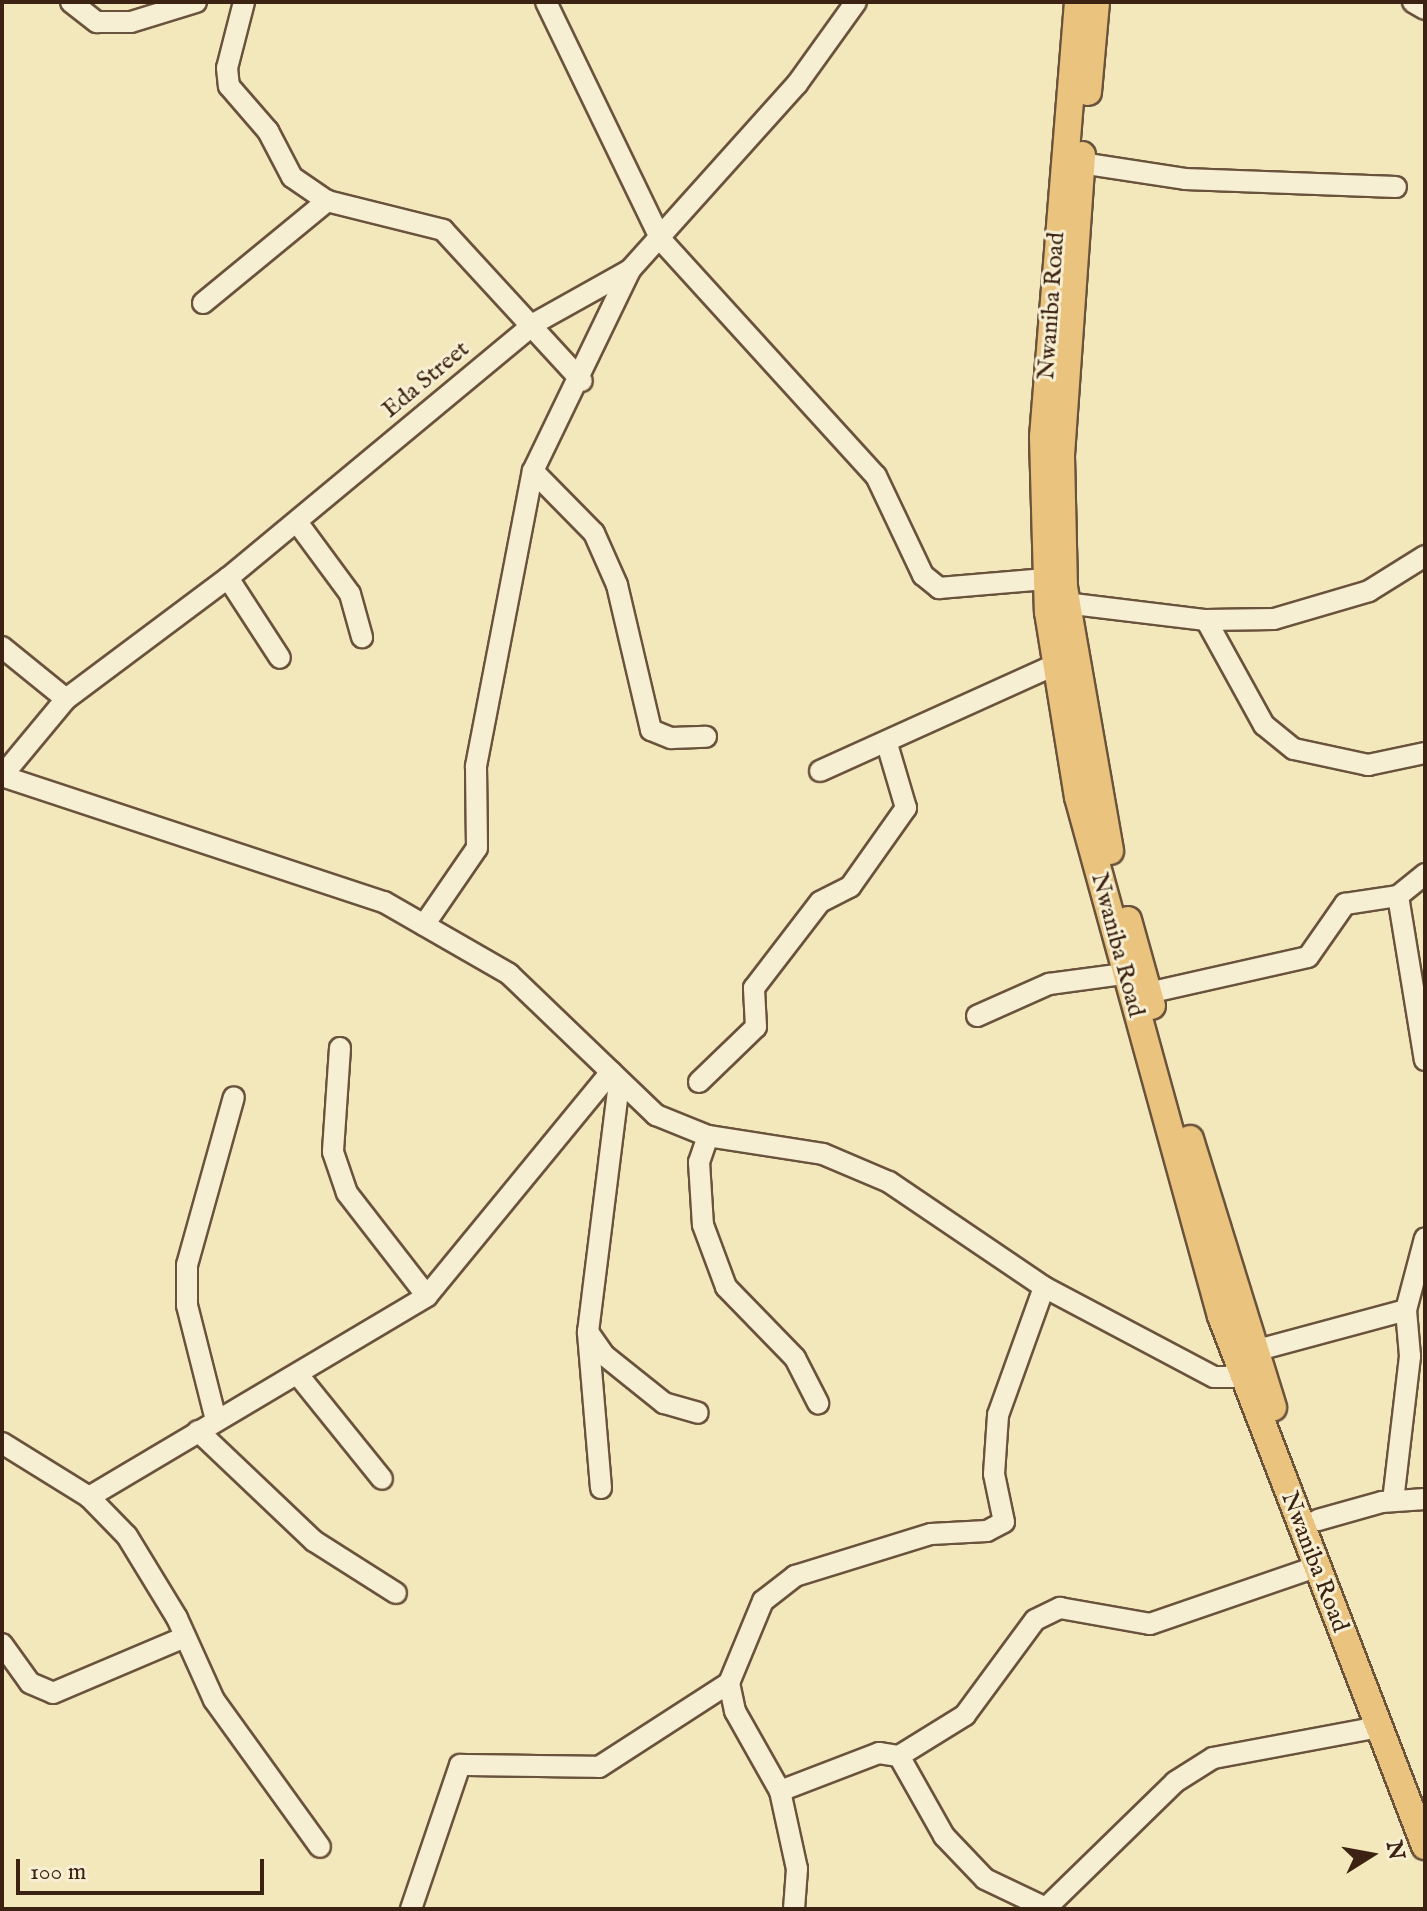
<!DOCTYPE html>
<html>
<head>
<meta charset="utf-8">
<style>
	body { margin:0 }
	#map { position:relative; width:1427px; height:1911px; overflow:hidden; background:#f3e7bc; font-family:"IM FELL English",serif }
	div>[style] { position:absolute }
	.roads { filter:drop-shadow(2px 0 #6a533c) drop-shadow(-2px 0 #6a533c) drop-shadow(0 2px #6a533c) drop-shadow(0 -2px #6a533c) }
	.minor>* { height:20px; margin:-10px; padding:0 10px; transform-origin:10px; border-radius:10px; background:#f7efd3 }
	.major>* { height:26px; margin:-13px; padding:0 13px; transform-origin:13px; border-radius:13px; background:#eac47e }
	span { translate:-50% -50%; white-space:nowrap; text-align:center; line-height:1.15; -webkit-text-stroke:6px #f7efd3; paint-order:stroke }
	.street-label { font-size:24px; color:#3c2212 }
	.frame { position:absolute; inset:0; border:4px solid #3c2212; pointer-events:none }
	.north { position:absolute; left:1331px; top:1815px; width:80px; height:80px; -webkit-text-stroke:6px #f7efd3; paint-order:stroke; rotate:79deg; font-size:22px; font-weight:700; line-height:32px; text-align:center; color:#3c2212 }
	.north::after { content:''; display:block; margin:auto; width:28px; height:36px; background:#3c2212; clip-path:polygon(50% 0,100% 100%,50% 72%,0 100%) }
	.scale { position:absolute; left:16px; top:1859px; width:248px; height:36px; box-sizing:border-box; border:4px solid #3c2212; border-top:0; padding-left:10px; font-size:24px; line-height:28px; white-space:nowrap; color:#3c2212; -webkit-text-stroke:6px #f7efd3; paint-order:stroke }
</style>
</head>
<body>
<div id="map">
	<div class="roads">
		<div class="minor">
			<div style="left:71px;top:2px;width:33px;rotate:38deg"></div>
			<div style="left:97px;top:22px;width:34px"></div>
			<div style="left:131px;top:22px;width:68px;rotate:-17.1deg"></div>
			<div style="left:244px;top:2px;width:68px;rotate:104.4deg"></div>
			<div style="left:227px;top:68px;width:18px;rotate:84deg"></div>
			<div style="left:229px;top:86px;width:60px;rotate:49.1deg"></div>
			<div style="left:268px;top:131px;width:52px;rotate:62.4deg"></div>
			<div style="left:292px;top:177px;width:42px;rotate:34.4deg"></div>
			<div style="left:327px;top:201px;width:120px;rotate:14deg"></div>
			<div style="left:443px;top:230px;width:205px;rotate:47.4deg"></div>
			<div style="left:546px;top:2px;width:264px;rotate:64.2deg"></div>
			<div style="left:661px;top:240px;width:319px;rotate:47.7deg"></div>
			<div style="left:876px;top:476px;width:110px;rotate:64.6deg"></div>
			<div style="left:923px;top:575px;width:21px;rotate:39deg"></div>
			<div style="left:939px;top:588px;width:107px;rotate:-4.8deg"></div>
			<div style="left:1413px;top:2px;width:14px;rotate:30deg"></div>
			<div style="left:1081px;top:163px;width:105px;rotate:8.7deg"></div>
			<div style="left:1185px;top:179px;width:211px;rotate:2.2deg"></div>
			<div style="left:203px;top:303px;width:161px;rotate:-39.4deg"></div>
			<div style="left:533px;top:471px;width:87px;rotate:45.5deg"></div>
			<div style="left:594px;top:533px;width:57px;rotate:66.1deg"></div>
			<div style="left:617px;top:585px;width:149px;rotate:76.8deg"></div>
			<div style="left:651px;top:730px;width:22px;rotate:22deg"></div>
			<div style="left:671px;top:738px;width:35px;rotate:-2deg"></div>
			<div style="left:297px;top:522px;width:89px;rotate:53.6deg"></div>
			<div style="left:350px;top:594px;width:45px;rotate:74.4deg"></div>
			<div style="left:228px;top:578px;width:95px;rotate:57deg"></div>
			<div style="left:1065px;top:603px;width:142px;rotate:6.9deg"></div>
			<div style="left:1206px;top:620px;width:68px;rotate:-0.8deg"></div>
			<div style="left:1274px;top:619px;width:99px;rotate:-16.4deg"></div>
			<div style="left:1369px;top:591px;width:66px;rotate:-32deg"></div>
			<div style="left:1206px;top:620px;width:120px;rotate:61.1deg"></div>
			<div style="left:1264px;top:725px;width:38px;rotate:39deg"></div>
			<div style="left:1294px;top:749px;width:76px;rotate:12.2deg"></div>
			<div style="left:1368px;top:765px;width:58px;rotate:-11.9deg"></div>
			<div style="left:2px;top:647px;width:82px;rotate:39.1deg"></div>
			<div style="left:820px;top:771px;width:258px;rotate:-24.3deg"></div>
			<div style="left:2px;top:776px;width:402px;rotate:18.3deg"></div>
			<div style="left:384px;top:902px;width:144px;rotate:29.9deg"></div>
			<div style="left:509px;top:974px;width:204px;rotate:43.8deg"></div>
			<div style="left:656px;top:1115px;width:56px;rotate:22deg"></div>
			<div style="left:708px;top:1136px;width:116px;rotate:8.9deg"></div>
			<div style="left:823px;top:1154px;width:72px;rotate:23deg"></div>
			<div style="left:889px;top:1182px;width:187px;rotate:34.1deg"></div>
			<div style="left:1044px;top:1287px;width:192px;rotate:27.9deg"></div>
			<div style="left:1214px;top:1377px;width:28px"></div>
			<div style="left:2px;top:776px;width:100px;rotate:-50.3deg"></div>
			<div style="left:66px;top:699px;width:202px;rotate:-36.8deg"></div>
			<div style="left:228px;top:578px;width:399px;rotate:-39.7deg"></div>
			<div style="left:535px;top:323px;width:109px;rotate:-29.2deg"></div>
			<div style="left:630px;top:270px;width:250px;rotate:-48.1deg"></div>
			<div style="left:797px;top:84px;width:101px;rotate:-54.3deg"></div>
			<div style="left:1398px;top:896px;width:166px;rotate:80.7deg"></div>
			<div style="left:424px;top:925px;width:93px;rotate:-55.5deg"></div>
			<div style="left:477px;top:848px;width:82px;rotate:-90.7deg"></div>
			<div style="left:476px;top:766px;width:300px;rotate:-79.1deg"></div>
			<div style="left:533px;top:471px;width:223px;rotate:-64.2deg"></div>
			<div style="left:1148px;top:993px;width:164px;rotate:-12.7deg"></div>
			<div style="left:1308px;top:957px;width:65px;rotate:-55.1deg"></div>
			<div style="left:1345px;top:904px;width:54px;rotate:-8.6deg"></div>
			<div style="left:1398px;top:896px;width:35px;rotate:-39deg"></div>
			<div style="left:977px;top:1016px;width:79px;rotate:-24deg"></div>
			<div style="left:1049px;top:984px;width:76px;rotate:-7.6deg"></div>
			<div style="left:340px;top:1048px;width:104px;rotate:93.9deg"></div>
			<div style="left:333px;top:1152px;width:43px;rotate:71.1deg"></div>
			<div style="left:347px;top:1193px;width:130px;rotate:52.2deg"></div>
			<div style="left:699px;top:1082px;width:79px;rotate:-44deg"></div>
			<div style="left:756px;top:1027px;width:39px;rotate:-93deg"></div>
			<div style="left:754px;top:988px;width:108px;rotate:-52.5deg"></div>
			<div style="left:820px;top:902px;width:34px;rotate:-27deg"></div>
			<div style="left:850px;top:887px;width:97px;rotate:-54.7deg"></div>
			<div style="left:906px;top:808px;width:67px;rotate:-106.5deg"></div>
			<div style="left:708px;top:1136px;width:28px;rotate:109deg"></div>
			<div style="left:699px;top:1162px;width:63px;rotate:86.4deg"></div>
			<div style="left:703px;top:1225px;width:66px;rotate:69.6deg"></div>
			<div style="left:726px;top:1287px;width:99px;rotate:45.8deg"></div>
			<div style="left:795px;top:1358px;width:51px;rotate:62.9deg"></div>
			<div style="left:588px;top:1332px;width:28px;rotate:55deg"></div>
			<div style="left:604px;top:1355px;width:77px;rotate:38.7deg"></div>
			<div style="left:664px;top:1403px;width:35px;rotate:16deg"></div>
			<div style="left:1243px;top:1354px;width:169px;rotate:-15.1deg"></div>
			<div style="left:1406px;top:1310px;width:74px;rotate:-75.2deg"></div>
			<div style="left:299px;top:1376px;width:132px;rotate:51.1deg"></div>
			<div style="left:216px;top:1420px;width:119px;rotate:-104.2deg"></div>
			<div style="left:187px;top:1305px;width:40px;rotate:-90deg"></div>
			<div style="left:187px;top:1265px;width:174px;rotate:-74.4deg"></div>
			<div style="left:198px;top:1431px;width:160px;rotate:43.5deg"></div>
			<div style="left:314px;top:1541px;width:97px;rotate:32.4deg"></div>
			<div style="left:2px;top:1443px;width:102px;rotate:31.8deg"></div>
			<div style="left:89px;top:1497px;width:54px;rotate:45.7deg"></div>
			<div style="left:127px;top:1536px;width:96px;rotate:58.6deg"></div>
			<div style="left:177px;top:1618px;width:90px;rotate:65.7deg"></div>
			<div style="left:214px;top:1700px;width:181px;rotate:54.2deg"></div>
			<div style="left:601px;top:1488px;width:157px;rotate:-94.8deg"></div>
			<div style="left:588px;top:1332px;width:252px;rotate:-82.9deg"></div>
			<div style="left:89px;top:1497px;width:393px;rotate:-30.7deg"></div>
			<div style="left:427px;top:1296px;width:290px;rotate:-50.6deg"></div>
			<div style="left:1393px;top:1501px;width:146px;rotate:-83.3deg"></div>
			<div style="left:1410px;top:1356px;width:46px;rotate:-95deg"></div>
			<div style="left:1318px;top:1520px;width:66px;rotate:-15.7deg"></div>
			<div style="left:1382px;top:1502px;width:43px;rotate:-4deg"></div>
			<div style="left:2px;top:1644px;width:48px;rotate:54.3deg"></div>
			<div style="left:30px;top:1683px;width:25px;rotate:23deg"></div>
			<div style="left:53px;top:1693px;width:143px;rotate:-23deg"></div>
			<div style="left:899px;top:1756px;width:78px;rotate:-31.8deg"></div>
			<div style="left:965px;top:1715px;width:118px;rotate:-53.6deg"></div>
			<div style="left:1035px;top:1620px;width:28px;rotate:-26deg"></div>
			<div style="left:1060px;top:1608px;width:91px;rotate:10.1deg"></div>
			<div style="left:1150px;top:1624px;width:176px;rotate:-19deg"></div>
			<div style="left:780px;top:1791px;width:106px;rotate:-21deg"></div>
			<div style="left:879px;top:1753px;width:20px;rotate:9deg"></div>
			<div style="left:899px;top:1756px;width:92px;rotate:60.6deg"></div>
			<div style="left:944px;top:1836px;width:59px;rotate:46.4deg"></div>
			<div style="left:985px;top:1879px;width:68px;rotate:25.4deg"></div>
			<div style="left:1046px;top:1908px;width:180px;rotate:-44.3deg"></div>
			<div style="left:1175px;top:1782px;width:45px;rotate:-32.3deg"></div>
			<div style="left:1213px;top:1758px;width:169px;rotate:-10.6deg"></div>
			<div style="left:411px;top:1909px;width:152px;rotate:-71.2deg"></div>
			<div style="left:460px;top:1765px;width:139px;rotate:0.8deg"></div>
			<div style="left:599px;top:1767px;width:155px;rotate:-32.9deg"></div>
			<div style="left:794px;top:1909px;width:40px;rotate:-85.7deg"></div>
			<div style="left:797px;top:1869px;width:80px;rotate:-102.3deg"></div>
			<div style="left:780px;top:1791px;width:92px;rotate:-119.4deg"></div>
			<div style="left:735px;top:1711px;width:29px;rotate:-102deg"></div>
			<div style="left:729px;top:1683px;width:89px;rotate:-67.5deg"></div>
			<div style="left:763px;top:1601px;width:41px;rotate:-38deg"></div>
			<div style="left:795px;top:1576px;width:142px;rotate:-17.2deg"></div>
			<div style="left:931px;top:1534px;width:56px;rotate:-3.1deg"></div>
			<div style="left:987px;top:1531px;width:19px;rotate:-28deg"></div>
			<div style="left:1004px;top:1522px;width:49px;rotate:-101.8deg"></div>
			<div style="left:994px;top:1474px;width:59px;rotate:-86.1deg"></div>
			<div style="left:998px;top:1415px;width:136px;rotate:-70.2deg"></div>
		</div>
		<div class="major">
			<div style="left:1078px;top:2px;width:436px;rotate:94.6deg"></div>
			<div style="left:1043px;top:437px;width:175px;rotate:88.4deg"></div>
			<div style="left:1048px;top:612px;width:187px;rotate:80.8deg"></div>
			<div style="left:1078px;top:797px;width:538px;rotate:74.6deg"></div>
			<div style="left:1221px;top:1316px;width:568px;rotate:68.95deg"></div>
			<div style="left:1088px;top:92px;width:90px;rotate:-84.9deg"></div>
			<div style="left:1082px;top:155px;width:302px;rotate:94deg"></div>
			<div style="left:1061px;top:456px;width:131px;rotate:88.7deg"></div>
			<div style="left:1064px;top:587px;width:268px;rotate:80.1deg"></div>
			<div style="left:1128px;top:920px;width:89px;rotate:74.4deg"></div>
			<div style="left:1190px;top:1139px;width:281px;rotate:72.8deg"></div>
		</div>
	</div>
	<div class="street-label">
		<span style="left:1052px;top:306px;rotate:-86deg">Nwaniba Road</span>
		<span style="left:426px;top:380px;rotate:-40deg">Eda Street</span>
		<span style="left:1117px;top:945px;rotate:75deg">Nwaniba Road</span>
		<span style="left:1314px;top:1562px;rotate:69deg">Nwaniba Road</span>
	</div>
	<div class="frame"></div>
	<div class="north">N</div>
	<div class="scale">100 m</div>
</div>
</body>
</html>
